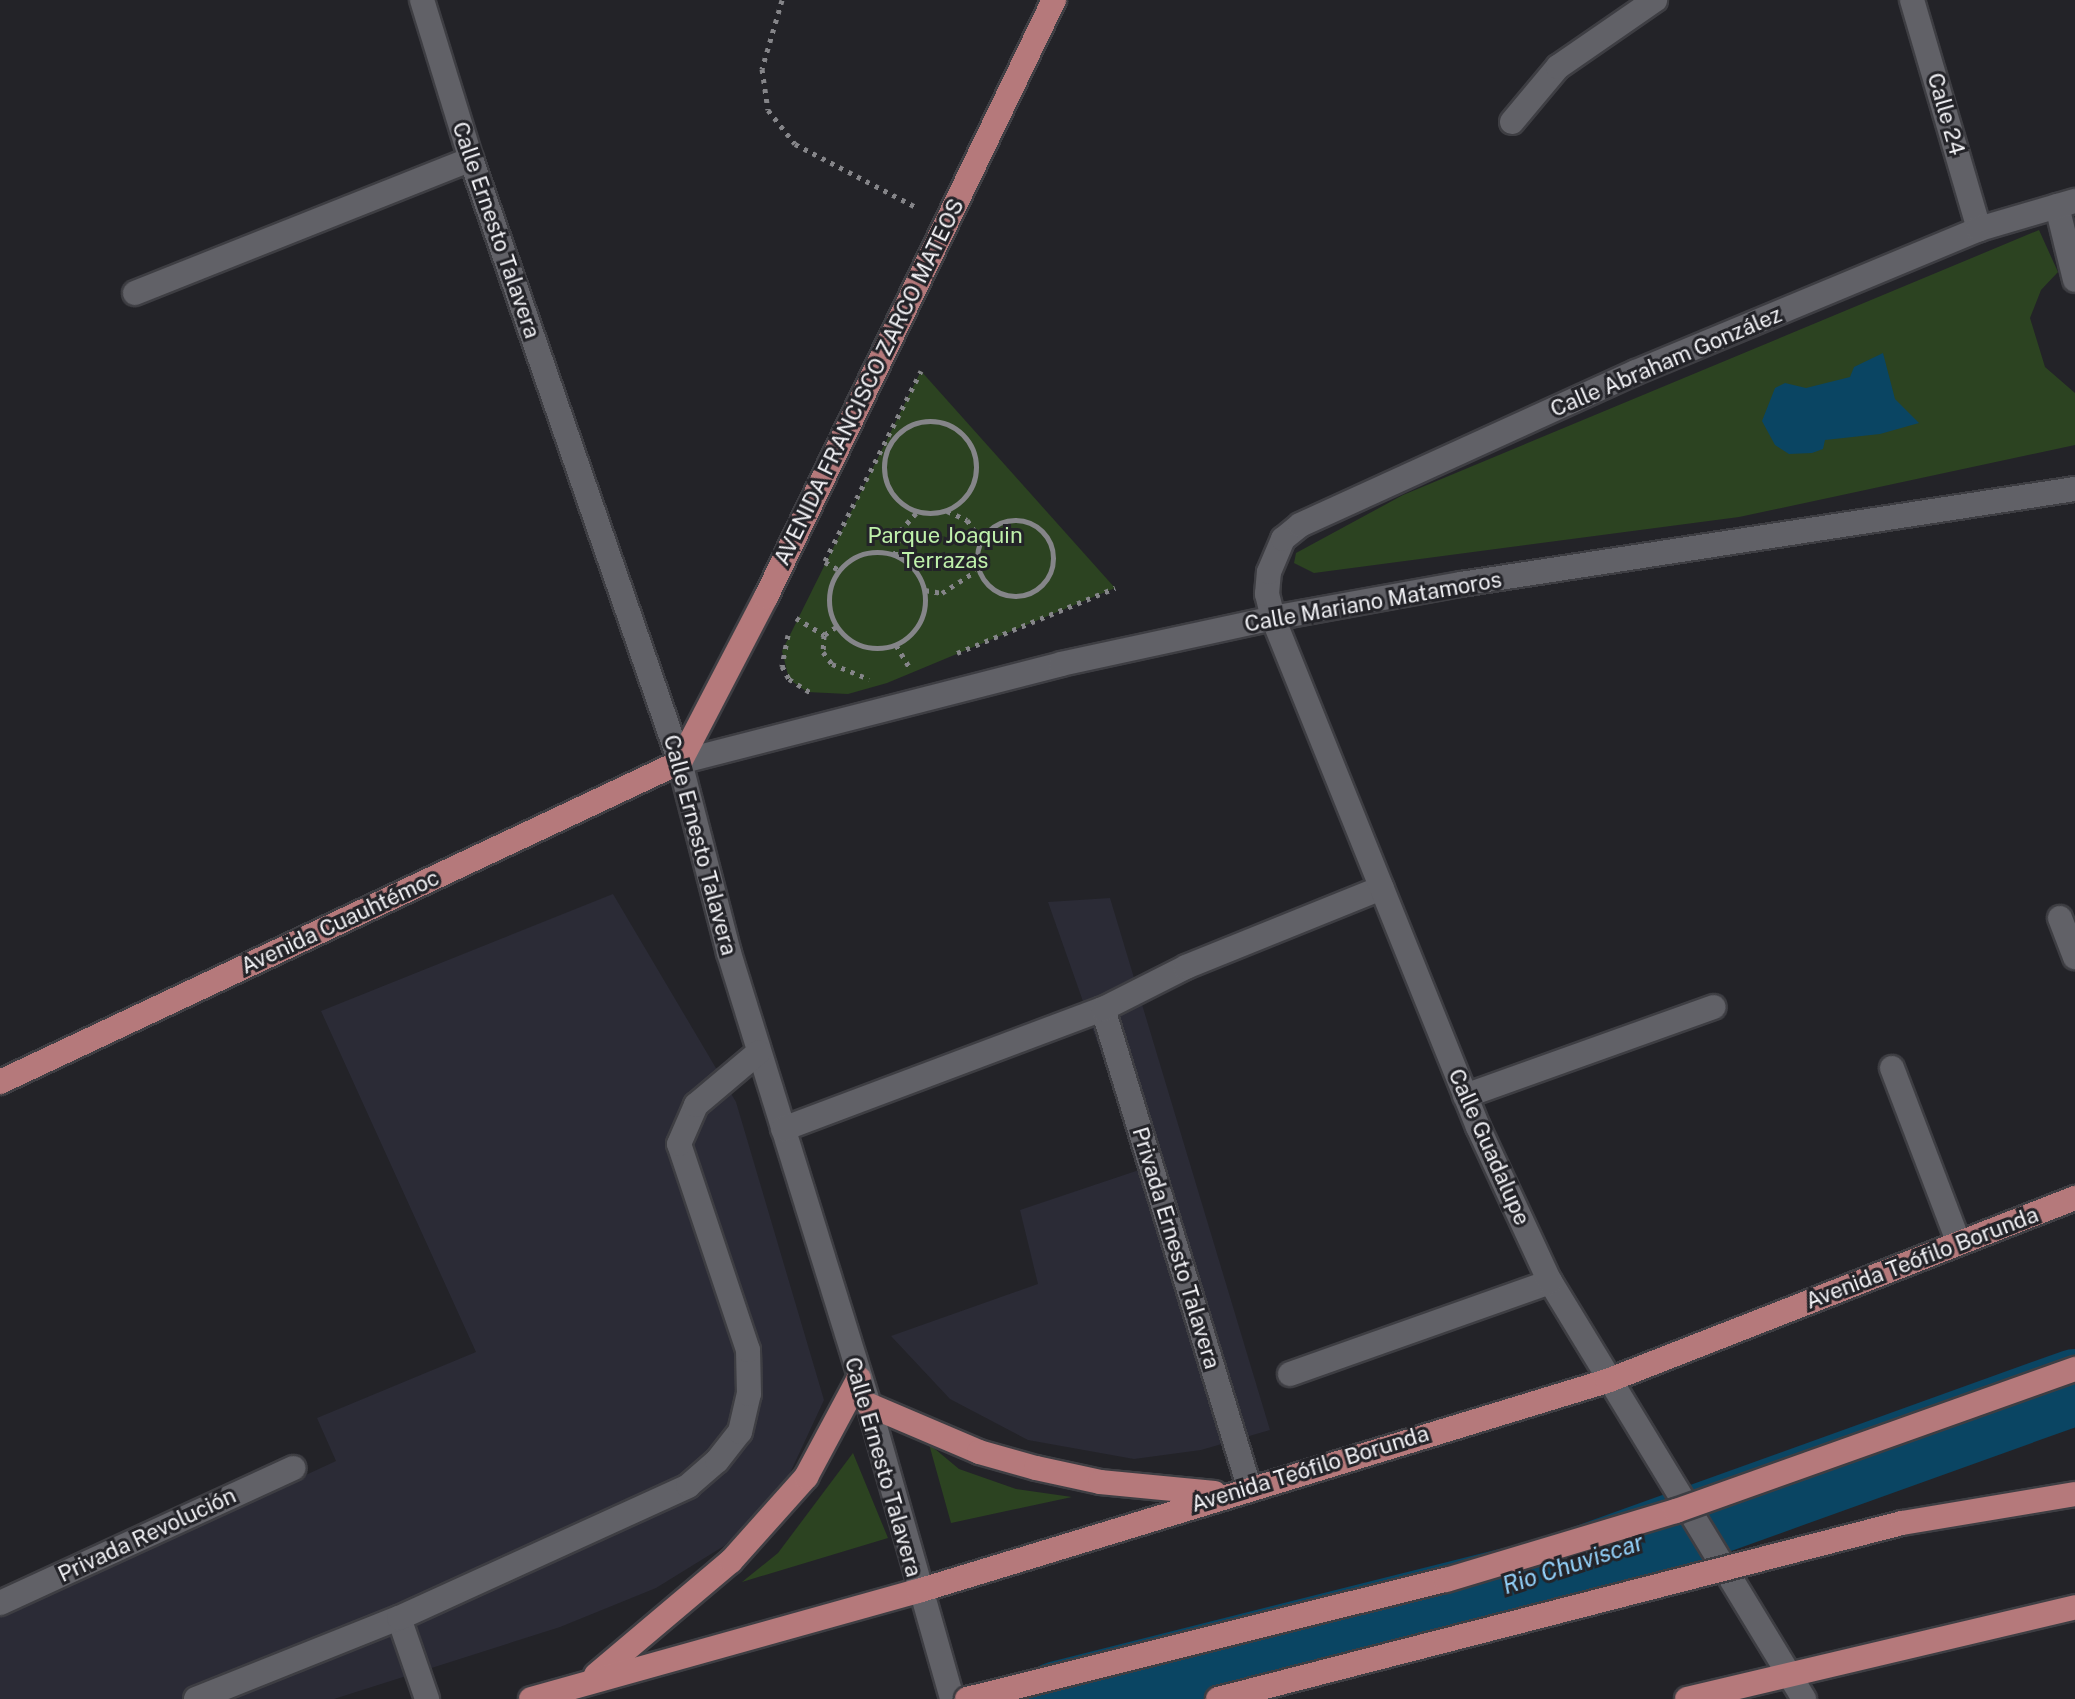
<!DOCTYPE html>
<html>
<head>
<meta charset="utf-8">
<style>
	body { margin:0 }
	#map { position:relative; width:2075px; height:1699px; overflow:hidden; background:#232328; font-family:"Public Sans",sans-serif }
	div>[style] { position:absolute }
	.built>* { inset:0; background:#2b2b36 }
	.green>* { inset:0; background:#2c4321 }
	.water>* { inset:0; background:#0a4563 }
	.river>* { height:76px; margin:-38px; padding:0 38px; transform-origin:38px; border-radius:38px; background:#0a4563 }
	.path>* { height:5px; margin-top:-2.5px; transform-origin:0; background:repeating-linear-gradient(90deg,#858589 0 4px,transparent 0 10px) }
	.path>.ring { margin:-2.5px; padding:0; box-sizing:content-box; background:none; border:5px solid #858589; border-radius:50% }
	.roads { filter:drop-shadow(2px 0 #3e3e43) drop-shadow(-2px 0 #3e3e43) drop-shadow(0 2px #3e3e43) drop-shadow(0 -2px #3e3e43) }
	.minor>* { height:24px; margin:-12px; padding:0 12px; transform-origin:12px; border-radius:12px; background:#616167 }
	.major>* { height:24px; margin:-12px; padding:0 12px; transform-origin:12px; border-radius:12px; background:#b5797b }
	.bridges { filter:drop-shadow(2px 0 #3e3e43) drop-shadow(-2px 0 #3e3e43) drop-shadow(0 2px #3e3e43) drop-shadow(0 -2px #3e3e43) }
	.major-bridge>* { height:24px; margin:-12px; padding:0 12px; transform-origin:12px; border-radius:12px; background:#b5797b }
	span { translate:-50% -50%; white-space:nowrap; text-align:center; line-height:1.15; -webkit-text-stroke:6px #232328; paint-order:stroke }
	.street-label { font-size:22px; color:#f1f1f5 }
	.park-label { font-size:22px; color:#bff1ab }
	.water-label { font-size:24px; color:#92d0f9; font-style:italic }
</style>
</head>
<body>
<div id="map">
	<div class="built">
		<div style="clip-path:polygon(613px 894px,736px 1102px,824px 1400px,784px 1486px,724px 1546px,656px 1588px,560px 1627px,334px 1699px,0 1699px,0 1617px,336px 1461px,317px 1418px,476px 1352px,321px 1011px)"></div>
		<div style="clip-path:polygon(1110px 898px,1270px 1430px,1201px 1450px,1134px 1459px,1028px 1440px,950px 1399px,891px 1336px,1038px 1284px,1020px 1210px,1142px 1169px,1048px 902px)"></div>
	</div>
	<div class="green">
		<div style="clip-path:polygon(2039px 230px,2058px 272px,2041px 290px,2030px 318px,2045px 367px,2075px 393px,2075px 445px,1739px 517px,1314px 573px,1294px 563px,1296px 553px,1403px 495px)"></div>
		<div style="clip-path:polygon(921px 371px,1115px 588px,887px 683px,848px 694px,807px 692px,789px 679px,782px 651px)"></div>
		<div style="clip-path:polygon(929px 1444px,959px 1469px,1016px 1489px,1072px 1497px,951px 1523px)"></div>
		<div style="clip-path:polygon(853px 1453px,888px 1538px,742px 1582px,778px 1553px)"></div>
	</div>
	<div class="water">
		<div style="clip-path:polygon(1883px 353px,1895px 399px,1919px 423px,1880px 434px,1825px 440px,1823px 449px,1812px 453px,1789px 454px,1775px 445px,1762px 421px,1775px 388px,1785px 383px,1806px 388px,1850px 377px,1854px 367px)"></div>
	</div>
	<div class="river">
		<div style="left:1058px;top:1699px;width:509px;rotate:-14.09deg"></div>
		<div style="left:1552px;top:1575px;width:556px;rotate:-19.77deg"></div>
	</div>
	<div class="path">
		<div style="left:782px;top:0;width:72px;rotate:106.2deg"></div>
		<div style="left:762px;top:69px;width:41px;rotate:81.7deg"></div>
		<div style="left:768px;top:110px;width:43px;rotate:51.5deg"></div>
		<div style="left:795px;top:144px;width:139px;rotate:27.5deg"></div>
		<div class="ring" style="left:884px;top:421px;width:87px;height:87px"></div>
		<div style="left:947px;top:511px;width:22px;rotate:24deg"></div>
		<div style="left:967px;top:520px;width:24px;rotate:55deg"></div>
		<div class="ring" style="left:977px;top:520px;width:71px;height:71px"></div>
		<div class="ring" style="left:829px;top:552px;width:91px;height:91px"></div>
		<div style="left:895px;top:555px;width:25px;rotate:-78deg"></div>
		<div style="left:900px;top:531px;width:25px;rotate:-48deg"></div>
		<div style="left:825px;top:561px;width:213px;rotate:-63.2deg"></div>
		<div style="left:825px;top:562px;width:16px;rotate:30deg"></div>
		<div style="left:925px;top:590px;width:17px;rotate:10deg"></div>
		<div style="left:942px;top:593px;width:40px;rotate:-32.9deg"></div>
		<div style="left:796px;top:618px;width:33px;rotate:31deg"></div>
		<div style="left:836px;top:627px;width:14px;rotate:146deg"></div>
		<div style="left:824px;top:635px;width:17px;rotate:93deg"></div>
		<div style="left:823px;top:652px;width:15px;rotate:53deg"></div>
		<div style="left:832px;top:664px;width:40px;rotate:22deg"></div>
		<div style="left:788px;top:635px;width:32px;rotate:101deg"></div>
		<div style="left:782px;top:666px;width:15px;rotate:62deg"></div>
		<div style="left:789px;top:679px;width:26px;rotate:32deg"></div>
		<div style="left:896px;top:645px;width:27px;rotate:59deg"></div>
		<div style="left:957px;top:653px;width:171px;rotate:-22.4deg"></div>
	</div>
	<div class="roads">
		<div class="minor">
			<div style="left:422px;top:0;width:166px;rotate:72.9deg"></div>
			<div style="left:471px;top:159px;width:638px;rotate:70.88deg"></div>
			<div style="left:680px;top:762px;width:197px;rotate:75.6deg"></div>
			<div style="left:729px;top:953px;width:473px;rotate:72.8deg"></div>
			<div style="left:869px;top:1405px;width:305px;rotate:74.2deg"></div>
			<div style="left:1912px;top:0;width:239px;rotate:73.7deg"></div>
			<div style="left:1512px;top:122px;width:72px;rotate:-50.1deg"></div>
			<div style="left:1558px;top:67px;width:118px;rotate:-34.6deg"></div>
			<div style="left:2057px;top:206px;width:76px;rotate:76.3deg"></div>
			<div style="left:135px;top:293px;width:362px;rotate:-21.7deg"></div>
			<div style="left:680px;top:762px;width:393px;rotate:-14.4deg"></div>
			<div style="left:1061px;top:664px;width:217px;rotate:-12.2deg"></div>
			<div style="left:1273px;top:618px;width:191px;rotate:-10.3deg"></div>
			<div style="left:1461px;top:584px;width:621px;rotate:-8.8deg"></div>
			<div style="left:2060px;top:918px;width:42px;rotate:69deg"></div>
			<div style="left:1103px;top:1009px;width:500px;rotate:73deg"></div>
			<div style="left:1892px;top:1068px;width:187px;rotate:69.1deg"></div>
			<div style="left:1465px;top:1096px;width:264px;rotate:-19.7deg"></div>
			<div style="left:783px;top:1129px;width:342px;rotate:-20.6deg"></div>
			<div style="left:1103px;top:1009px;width:93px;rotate:-26.8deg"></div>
			<div style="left:1186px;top:967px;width:211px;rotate:-22deg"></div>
			<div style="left:1290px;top:1374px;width:276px;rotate:-19.5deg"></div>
			<div style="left:0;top:1603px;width:323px;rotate:-24.7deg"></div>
			<div style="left:399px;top:1618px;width:86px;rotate:70.9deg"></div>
			<div style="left:196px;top:1699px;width:219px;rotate:-21.8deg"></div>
			<div style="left:399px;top:1618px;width:318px;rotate:-24.5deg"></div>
			<div style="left:688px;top:1486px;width:38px;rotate:-41deg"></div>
			<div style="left:717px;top:1461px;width:37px;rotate:-52deg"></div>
			<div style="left:740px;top:1432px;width:39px;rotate:-77deg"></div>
			<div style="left:749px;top:1394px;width:44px;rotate:-91.3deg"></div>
			<div style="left:748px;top:1350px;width:217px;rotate:-108.5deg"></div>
			<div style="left:679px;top:1144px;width:43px;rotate:-66.4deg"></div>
			<div style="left:696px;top:1105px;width:82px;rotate:-40.1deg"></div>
			<div style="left:1804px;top:1699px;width:488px;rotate:-121.3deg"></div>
			<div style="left:1550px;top:1282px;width:171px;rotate:-114.9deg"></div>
			<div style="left:1478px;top:1127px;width:549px;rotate:-111.94deg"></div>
			<div style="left:1273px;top:618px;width:25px;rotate:-104deg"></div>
			<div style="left:1267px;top:594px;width:22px;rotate:-85deg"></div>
			<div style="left:1269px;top:572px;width:36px;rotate:-67deg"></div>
			<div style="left:1283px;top:539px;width:22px;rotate:-39deg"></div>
			<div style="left:1300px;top:525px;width:369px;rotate:-24.5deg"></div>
			<div style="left:1636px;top:372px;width:372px;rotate:-22.6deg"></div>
			<div style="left:1979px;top:229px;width:100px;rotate:-16.3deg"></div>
		</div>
		<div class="major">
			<div style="left:0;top:1082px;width:752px;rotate:-25.2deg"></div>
			<div style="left:680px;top:762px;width:186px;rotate:-62.5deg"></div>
			<div style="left:766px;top:597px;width:663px;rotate:-64.25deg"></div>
			<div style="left:869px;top:1405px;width:120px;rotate:23.1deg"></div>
			<div style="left:979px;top:1452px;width:59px;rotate:15.7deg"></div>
			<div style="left:1036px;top:1468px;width:66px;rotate:12.3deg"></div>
			<div style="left:1100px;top:1482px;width:115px;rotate:5.5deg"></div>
			<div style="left:596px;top:1675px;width:177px;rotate:-40.2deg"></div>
			<div style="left:731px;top:1561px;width:113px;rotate:-48.2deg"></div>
			<div style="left:806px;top:1477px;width:112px;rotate:-61.8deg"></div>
			<div style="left:531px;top:1699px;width:402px;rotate:-15.6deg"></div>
			<div style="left:918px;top:1591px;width:720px;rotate:-16.95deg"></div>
			<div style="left:1607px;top:1381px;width:503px;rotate:-21.36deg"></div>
			<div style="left:1687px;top:1699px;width:399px;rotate:-13.3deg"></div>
		</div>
	</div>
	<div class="bridges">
		<div class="major-bridge">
			<div style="left:967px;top:1699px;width:494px;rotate:-14deg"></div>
			<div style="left:1446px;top:1580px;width:240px;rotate:-16.7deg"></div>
			<div style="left:1676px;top:1511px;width:424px;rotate:-19.6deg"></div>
			<div style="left:1218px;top:1699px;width:706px;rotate:-14.43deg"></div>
			<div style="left:1902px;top:1523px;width:175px;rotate:-9.5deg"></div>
		</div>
	</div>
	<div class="street-label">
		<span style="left:1946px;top:114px;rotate:74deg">Calle 24</span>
		<span style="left:496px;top:230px;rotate:71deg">Calle Ernesto Talavera</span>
		<span style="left:1666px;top:362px;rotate:-23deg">Calle Abraham González</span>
		<span style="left:869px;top:382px;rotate:-64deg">AVENIDA FRANCISCO ZARCO MATEOS</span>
		<span style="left:1373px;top:602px;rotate:-10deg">Calle Mariano Matamoros</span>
		<span style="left:700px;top:845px;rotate:75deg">Calle Ernesto Talavera</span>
		<span style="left:340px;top:922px;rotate:-25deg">Avenida Cuauhtémoc</span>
		<span style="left:1489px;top:1147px;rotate:66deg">Calle Guadalupe</span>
		<span style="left:1176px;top:1248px;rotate:73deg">Privada Ernesto Talavera</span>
		<span style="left:1922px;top:1258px;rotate:-21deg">Avenida Teófilo Borunda</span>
		<span style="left:883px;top:1467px;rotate:74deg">Calle Ernesto Talavera</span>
		<span style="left:1310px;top:1469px;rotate:-17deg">Avenida Teófilo Borunda</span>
		<span style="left:147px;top:1535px;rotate:-25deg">Privada Revolución</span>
	</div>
	<div class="park-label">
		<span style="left:945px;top:548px">Parque Joaquin<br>Terrazas</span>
	</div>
	<div class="water-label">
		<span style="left:1573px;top:1564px;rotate:-18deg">Rio Chuviscar</span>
	</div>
</div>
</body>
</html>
